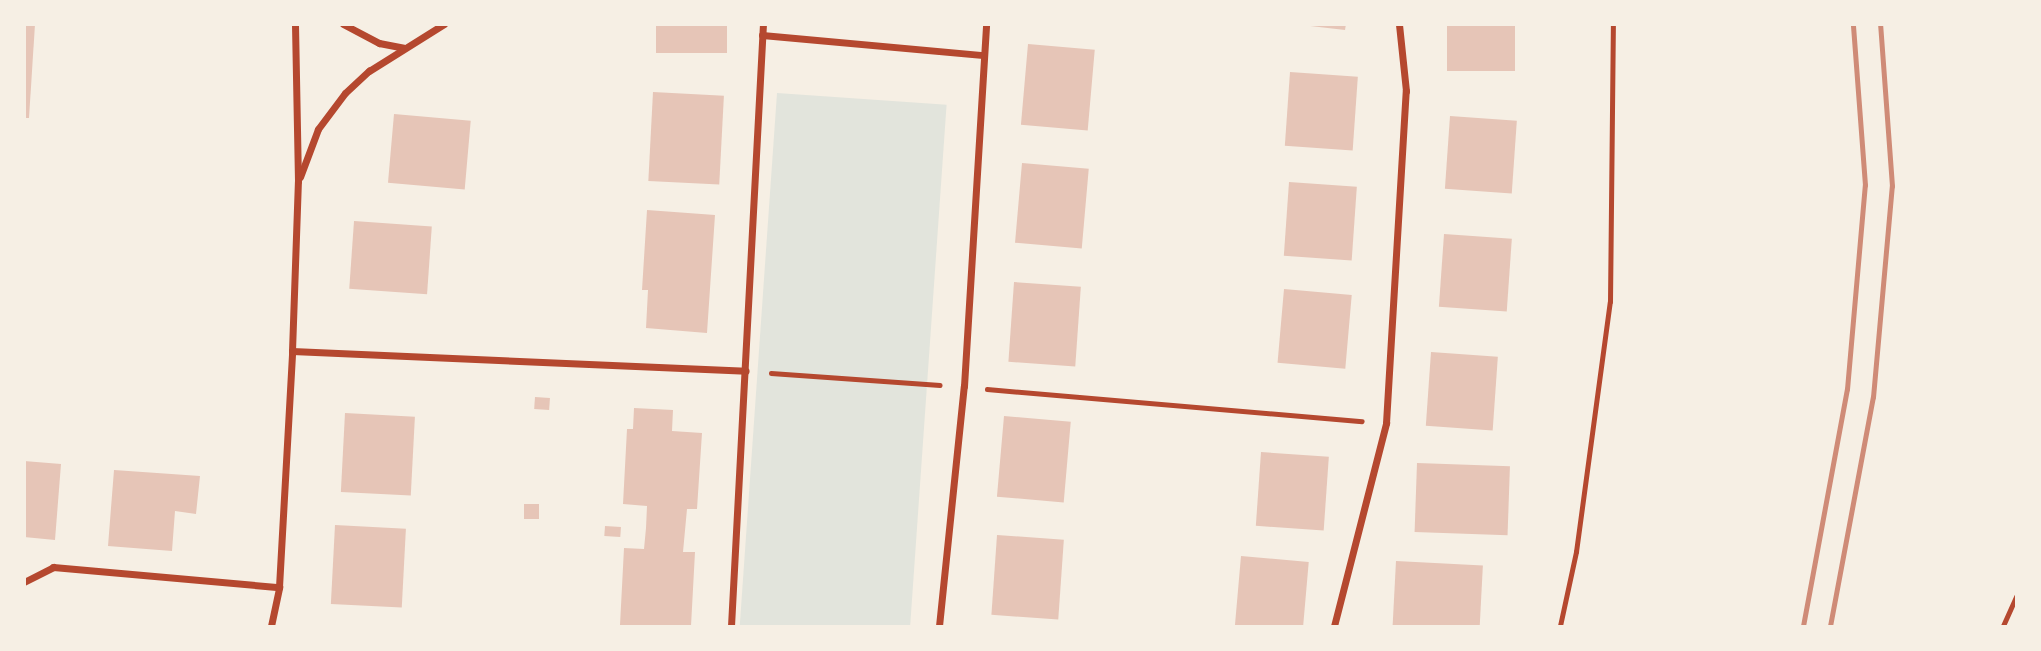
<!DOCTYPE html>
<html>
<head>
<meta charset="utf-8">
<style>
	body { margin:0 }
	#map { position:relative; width:2041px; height:651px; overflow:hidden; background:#f6efe4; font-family:"DejaVu Sans",sans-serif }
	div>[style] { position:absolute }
	.green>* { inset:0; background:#e2e4dc; transform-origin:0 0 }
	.building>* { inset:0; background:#e6c5b7; transform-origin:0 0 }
	.path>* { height:4.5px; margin:-2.25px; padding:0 2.25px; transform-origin:2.25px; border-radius:2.25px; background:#b5482f }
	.minor>* { height:7px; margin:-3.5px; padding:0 3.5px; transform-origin:3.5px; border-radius:3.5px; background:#b5482f }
	.rail>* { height:5px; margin:-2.5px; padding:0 2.5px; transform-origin:2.5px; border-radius:2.5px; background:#cf8b77 }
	span { translate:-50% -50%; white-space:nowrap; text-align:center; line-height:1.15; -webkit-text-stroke:7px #f6efe4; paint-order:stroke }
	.frame { position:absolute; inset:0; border:26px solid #f6efe4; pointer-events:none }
</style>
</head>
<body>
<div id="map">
	<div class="green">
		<div style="left:777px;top:93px;width:170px;height:534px;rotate:4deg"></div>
	</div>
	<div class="building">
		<div style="clip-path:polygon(24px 24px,35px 24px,29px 118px,24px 118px)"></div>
		<div style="left:656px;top:24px;width:71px;height:29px"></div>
		<div style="clip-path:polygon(1293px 24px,1346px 24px,1345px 30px)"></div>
		<div style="left:1447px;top:24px;width:68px;height:47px"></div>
		<div style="left:1028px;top:44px;width:67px;height:81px;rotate:5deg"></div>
		<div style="left:1290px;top:72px;width:68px;height:74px;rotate:4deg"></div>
		<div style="left:653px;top:92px;width:71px;height:89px;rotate:3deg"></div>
		<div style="left:394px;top:114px;width:77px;height:69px;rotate:5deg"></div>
		<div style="left:1450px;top:116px;width:67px;height:73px;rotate:4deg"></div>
		<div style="left:1022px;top:163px;width:67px;height:80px;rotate:5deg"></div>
		<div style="left:1289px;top:182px;width:68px;height:74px;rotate:4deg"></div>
		<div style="clip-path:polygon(647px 210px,715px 215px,707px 333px,646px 328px,648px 290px,642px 290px)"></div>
		<div style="left:354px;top:221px;width:78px;height:68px;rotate:4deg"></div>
		<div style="left:1444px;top:234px;width:68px;height:73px;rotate:4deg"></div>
		<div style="left:1014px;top:282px;width:67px;height:80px;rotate:4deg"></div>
		<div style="left:1284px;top:289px;width:68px;height:74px;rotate:5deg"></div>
		<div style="left:1431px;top:352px;width:67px;height:74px;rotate:4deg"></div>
		<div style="left:535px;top:397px;width:15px;height:12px;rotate:4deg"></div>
		<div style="clip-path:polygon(634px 408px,673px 410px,672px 431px,702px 433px,697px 509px,687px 509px,683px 552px,695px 552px,691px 626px,620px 625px,624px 548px,644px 549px,646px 528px,647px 506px,623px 504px,627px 429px,633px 429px)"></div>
		<div style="left:345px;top:413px;width:70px;height:79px;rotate:3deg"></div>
		<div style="left:1004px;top:416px;width:67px;height:81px;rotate:5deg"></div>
		<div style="left:1261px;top:452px;width:68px;height:74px;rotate:4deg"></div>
		<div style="clip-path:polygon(24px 461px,61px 464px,55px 540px,24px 537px)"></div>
		<div style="left:1417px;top:463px;width:93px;height:69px;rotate:2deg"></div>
		<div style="clip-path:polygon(114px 470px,200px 476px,196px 514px,175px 511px,172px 551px,108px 546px)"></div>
		<div style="left:524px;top:504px;width:15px;height:15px"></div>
		<div style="left:335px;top:525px;width:71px;height:79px;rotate:3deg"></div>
		<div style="left:605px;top:526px;width:16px;height:10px;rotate:4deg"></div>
		<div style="left:997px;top:535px;width:67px;height:80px;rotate:4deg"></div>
		<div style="left:1241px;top:556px;width:68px;height:70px;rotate:5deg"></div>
		<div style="left:1396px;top:561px;width:87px;height:65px;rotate:3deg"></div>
	</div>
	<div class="path">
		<div style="left:771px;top:373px;width:169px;rotate:4.1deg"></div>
		<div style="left:987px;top:389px;width:376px;rotate:4.9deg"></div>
		<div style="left:1560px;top:626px;width:76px;rotate:-77.8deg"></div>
		<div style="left:1576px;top:552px;width:252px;rotate:-82.3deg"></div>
		<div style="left:1610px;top:302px;width:278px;rotate:-89.4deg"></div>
		<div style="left:2003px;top:626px;width:32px;rotate:-66deg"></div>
	</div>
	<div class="minor">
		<div style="left:343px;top:24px;width:41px;rotate:27.8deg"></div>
		<div style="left:379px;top:43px;width:25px;rotate:11deg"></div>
		<div style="left:762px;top:35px;width:222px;rotate:5.2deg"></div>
		<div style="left:300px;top:177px;width:51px;rotate:-69.4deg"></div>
		<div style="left:318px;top:129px;width:45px;rotate:-53.1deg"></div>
		<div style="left:345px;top:93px;width:33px;rotate:-43deg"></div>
		<div style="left:369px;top:71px;width:89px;rotate:-32.1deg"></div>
		<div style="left:292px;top:351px;width:454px;rotate:2.5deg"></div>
		<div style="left:24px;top:582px;width:33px;rotate:-27deg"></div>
		<div style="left:53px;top:567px;width:227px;rotate:5.1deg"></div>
		<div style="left:271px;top:626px;width:40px;rotate:-78deg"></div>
		<div style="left:279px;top:587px;width:236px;rotate:-86.8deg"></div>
		<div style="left:292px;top:351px;width:170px;rotate:-88deg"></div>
		<div style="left:298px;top:181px;width:157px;rotate:-91.1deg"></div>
		<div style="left:731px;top:626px;width:603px;rotate:-86.96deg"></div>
		<div style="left:939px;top:626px;width:241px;rotate:-84.1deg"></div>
		<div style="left:964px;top:386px;width:363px;rotate:-86.5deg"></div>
		<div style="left:1334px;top:626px;width:210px;rotate:-75.6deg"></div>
		<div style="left:1386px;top:423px;width:333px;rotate:-86.6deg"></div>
		<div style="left:1406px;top:91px;width:67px;rotate:-96deg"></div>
	</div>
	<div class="rail">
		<div style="left:1803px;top:626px;width:241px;rotate:-79.5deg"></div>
		<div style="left:1847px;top:389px;width:205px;rotate:-85deg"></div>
		<div style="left:1865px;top:185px;width:161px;rotate:-94.3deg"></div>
		<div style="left:1830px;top:626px;width:233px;rotate:-79.4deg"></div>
		<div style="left:1873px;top:397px;width:212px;rotate:-84.9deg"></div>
		<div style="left:1892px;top:186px;width:162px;rotate:-94.2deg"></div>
	</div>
	<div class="frame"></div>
</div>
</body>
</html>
